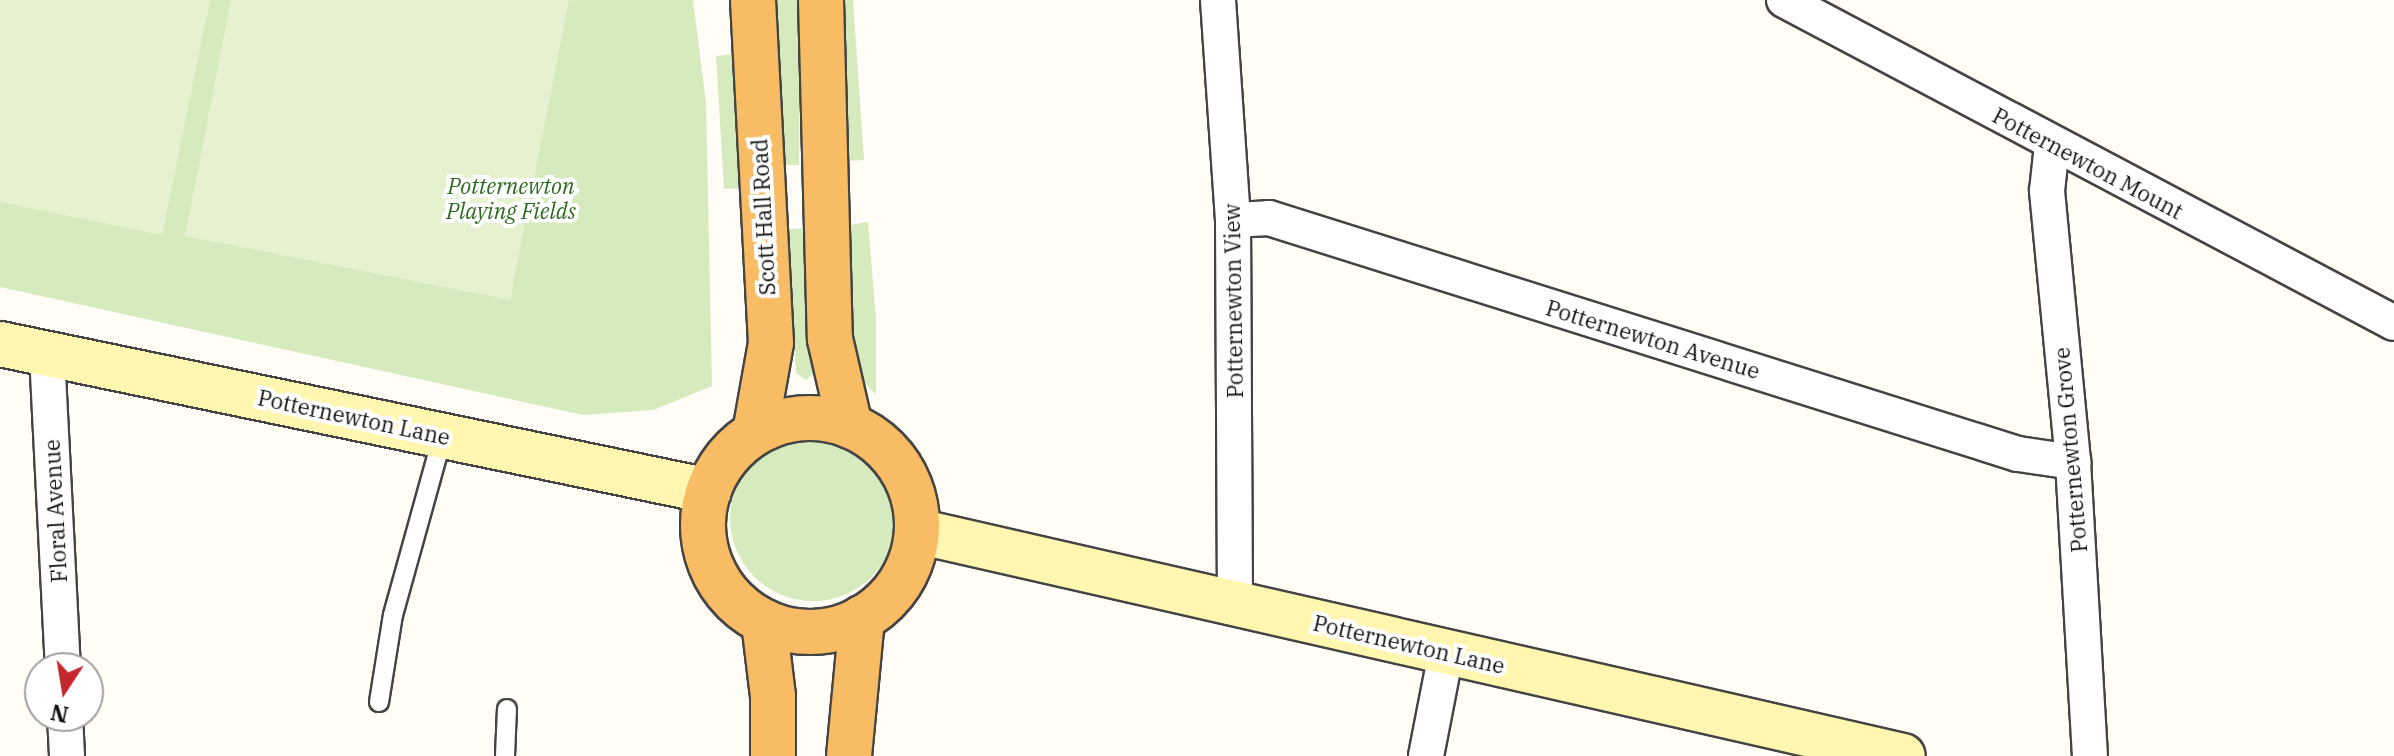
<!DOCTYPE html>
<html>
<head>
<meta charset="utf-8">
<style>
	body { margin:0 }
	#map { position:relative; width:2394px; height:756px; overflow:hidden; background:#fffdf5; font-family:"IBM Plex Serif",serif }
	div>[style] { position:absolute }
	.green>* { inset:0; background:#d5ebbd; transform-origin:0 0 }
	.round { border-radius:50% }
	.pitch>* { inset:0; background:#e6f2cf }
	.roads { filter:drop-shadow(2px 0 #444) drop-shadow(-2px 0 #444) drop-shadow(0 2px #444) drop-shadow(0 -2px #444) }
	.service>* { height:18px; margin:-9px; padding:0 9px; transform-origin:9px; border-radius:9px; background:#fff }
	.minor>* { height:34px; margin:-17px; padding:0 17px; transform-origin:17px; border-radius:17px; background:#fff }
	.secondary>* { height:44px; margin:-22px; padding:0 22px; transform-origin:22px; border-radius:22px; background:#fff6b0 }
	.trunk>* { height:44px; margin:-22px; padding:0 22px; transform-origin:22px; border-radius:22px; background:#f7bc64 }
	.trunk>.ring { margin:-22px; padding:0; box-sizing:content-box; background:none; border:44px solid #f7bc64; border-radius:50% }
	span { translate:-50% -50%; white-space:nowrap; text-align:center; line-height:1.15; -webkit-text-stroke:8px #fff; paint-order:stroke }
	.street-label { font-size:22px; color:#111 }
	.park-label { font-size:22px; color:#2f6b1f; font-style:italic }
	.north { position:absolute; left:24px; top:652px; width:80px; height:80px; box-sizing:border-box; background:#fff; border:2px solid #a0a0a0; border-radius:50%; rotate:192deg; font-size:22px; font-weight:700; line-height:32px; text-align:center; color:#111 }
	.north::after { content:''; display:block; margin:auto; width:28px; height:36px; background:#c4262e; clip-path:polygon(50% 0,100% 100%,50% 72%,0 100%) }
</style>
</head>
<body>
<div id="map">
	<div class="green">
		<div style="clip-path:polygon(0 0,693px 0,706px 103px,712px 386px,653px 410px,583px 415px,0 287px)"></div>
		<div style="left:777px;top:0;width:22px;height:165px"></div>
		<div style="clip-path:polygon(839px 0,853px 0,864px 160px,847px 161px)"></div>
		<div style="clip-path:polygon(733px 54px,744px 188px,724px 189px,716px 56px)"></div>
		<div style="clip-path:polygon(868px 222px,876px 320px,876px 395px,861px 378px,854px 349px,850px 225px)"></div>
		<div style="clip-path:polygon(809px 228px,815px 372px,806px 380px,796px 373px,789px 229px)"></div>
		<div class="round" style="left:730px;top:435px;width:166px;height:166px"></div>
	</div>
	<div class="pitch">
		<div style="clip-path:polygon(0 0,210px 0,162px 235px,0 202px)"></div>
		<div style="clip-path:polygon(231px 0,569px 0,510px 300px,185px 236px)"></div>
	</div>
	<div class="roads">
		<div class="service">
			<div style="left:379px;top:702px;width:88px;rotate:-80.9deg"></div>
			<div style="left:393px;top:615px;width:187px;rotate:-74.5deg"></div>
			<div style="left:505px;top:756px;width:47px;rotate:-87.6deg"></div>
		</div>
		<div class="minor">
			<div style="left:1218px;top:0;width:221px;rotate:86.1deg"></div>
			<div style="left:1233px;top:220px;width:383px;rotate:89.7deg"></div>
			<div style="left:1784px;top:0;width:690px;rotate:27.9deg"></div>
			<div style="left:2052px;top:145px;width:46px;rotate:96.2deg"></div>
			<div style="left:2047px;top:191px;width:272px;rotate:84.5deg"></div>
			<div style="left:2073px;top:462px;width:294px;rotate:86.7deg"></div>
			<div style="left:1233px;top:220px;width:36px;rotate:-3deg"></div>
			<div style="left:1269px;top:218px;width:785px;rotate:17.49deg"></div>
			<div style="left:2018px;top:454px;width:56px;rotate:8.3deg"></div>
			<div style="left:47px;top:354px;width:314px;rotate:87.1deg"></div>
			<div style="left:65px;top:716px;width:40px;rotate:87.1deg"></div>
			<div style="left:1426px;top:756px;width:105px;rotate:-79deg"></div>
		</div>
		<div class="secondary">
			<div style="left:0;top:344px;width:724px;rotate:11.71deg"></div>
			<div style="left:917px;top:531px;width:1011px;rotate:12.85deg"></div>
		</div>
		<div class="trunk">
			<div style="left:753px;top:0;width:343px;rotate:87deg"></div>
			<div style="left:771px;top:343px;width:91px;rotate:100.1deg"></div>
			<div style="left:821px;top:0;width:339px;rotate:88.5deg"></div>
			<div style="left:830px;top:339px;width:89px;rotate:77.1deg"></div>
			<div class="ring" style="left:703px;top:418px;width:170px;height:170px"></div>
			<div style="left:764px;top:622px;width:75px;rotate:83.1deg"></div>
			<div style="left:773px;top:696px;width:60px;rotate:90deg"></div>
			<div style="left:849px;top:756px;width:139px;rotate:-84.6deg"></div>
		</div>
	</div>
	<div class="street-label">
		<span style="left:2088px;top:163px;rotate:28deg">Potternewton Mount</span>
		<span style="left:763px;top:217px;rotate:-93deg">Scott Hall Road</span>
		<span style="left:1233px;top:301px;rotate:-91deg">Potternewton View</span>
		<span style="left:1653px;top:339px;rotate:17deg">Potternewton Avenue</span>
		<span style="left:354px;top:417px;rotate:12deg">Potternewton Lane</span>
		<span style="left:2070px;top:450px;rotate:-95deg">Potternewton Grove</span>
		<span style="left:55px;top:511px;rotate:-93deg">Floral Avenue</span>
		<span style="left:1409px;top:644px;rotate:13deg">Potternewton Lane</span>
	</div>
	<div class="park-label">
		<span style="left:511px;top:198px">Potternewton<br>Playing Fields</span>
	</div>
	<div class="north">N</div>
</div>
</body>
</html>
